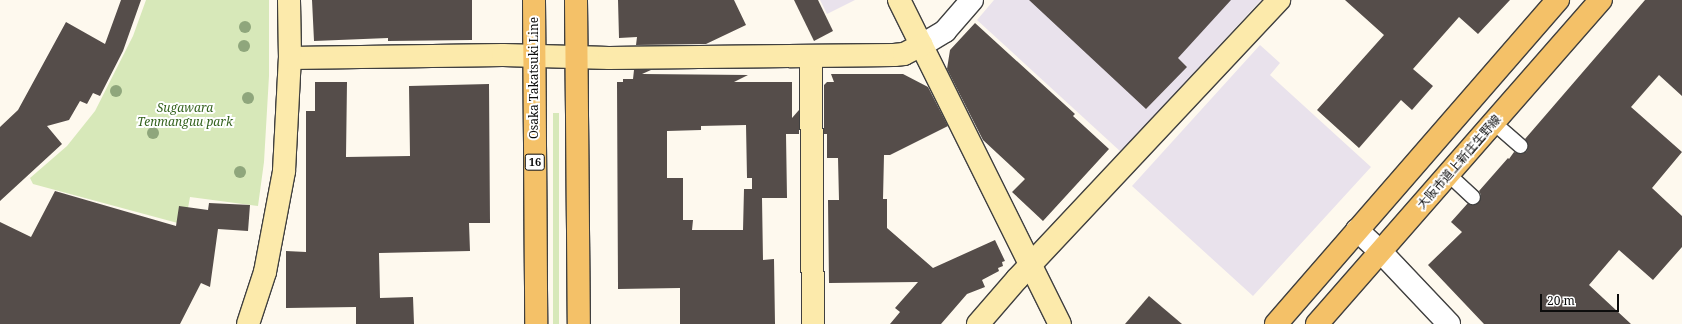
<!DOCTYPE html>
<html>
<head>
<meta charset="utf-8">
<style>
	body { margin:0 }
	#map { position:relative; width:1682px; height:324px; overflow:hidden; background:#fef9ee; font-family:"Noto Serif","Noto Sans JP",serif }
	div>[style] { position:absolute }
	.industrial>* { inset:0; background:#e9e2ec }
	.green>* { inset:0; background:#d7e8b9; transform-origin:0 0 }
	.building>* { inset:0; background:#554d4a }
	.roads { filter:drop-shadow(1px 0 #404040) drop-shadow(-1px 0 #404040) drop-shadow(0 1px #404040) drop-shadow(0 -1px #404040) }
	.lane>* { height:14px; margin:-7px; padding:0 7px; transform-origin:7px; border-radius:7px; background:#fff }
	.street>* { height:22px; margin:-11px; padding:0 11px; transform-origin:11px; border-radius:11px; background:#fff }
	.secondary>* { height:22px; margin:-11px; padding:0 11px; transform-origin:11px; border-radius:11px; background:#fceaab }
	.primary>* { height:22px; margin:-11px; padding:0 11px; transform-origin:11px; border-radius:11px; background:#f4c168 }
	.trees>* { width:12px; height:12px; margin:-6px; border-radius:50%; background:#8fa67c }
	span { translate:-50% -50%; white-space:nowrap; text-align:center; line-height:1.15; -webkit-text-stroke:4px #fff; paint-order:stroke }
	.shield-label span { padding:1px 3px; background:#fff; border:1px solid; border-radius:3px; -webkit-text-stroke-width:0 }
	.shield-label { font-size:11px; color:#0d0d0d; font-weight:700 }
	.street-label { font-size:12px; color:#0d0d0d }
	.park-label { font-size:12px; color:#35631f; font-style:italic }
	.scale { position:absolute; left:1540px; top:294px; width:79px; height:18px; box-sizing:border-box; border:2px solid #0d0d0d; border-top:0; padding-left:5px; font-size:12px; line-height:14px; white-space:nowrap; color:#0d0d0d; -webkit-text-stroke:3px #fff; paint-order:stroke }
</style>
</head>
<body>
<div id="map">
	<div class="industrial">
		<div style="clip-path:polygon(820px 0,855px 0,827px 14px)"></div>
		<div style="clip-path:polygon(994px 0,1261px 0,1121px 152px,977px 20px)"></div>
		<div style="clip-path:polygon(1260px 45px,1280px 63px,1270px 75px,1371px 167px,1253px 296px,1132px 186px)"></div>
	</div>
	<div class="green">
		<div style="clip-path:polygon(146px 0,269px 0,269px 76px,264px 162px,258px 206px,190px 197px,185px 225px,33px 184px,30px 178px,67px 146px,95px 111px,133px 36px)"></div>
		<div style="left:553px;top:113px;width:6px;height:211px"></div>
	</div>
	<div class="building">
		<div style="clip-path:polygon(121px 0,141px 0,123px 51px,100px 96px,93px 93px,87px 104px,80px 101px,69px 120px,47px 126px,62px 144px,0 201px,0 127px,18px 110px,66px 22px,105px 44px)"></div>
		<div style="clip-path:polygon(312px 0,472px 0,472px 40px,388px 41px,388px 38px,314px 41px)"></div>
		<div style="clip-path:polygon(618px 0,734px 0,746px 25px,706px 44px,636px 45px,637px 37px,619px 38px)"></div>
		<div style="clip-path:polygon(794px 0,818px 0,833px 31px,814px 41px)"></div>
		<div style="clip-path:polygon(1029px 0,1231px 0,1178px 58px,1187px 67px,1146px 109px)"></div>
		<div style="clip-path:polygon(1345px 0,1510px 0,1478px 34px,1459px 17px,1413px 69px,1433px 86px,1412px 110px,1401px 100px,1359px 148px,1317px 110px,1384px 35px)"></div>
		<div style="clip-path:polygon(1645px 0,1682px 0,1682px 96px,1659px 75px,1631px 107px,1682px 152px,1652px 188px,1682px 216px,1682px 247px,1653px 280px,1619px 250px,1589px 285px,1631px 324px,1484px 324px,1428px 265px,1462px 232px,1451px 222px,1468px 203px,1475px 205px,1479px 202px,1481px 195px,1479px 191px,1508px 158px,1509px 159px,1514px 152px,1522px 154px,1527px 151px,1528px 144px,1525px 139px)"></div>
		<div style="clip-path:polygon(975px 23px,1075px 114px,1073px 116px,1109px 149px,1043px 221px,1012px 192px,1025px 179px,983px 140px,947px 69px,950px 50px)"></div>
		<div style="clip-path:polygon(evenodd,634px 70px,651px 70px,642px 74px,748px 75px,734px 82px,792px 82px,792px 118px,799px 110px,799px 134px,786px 134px,787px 198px,762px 198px,763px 260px,774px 259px,775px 324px,680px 324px,680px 288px,618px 289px,617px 82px,623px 82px,623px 79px,633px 79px,634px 70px,746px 125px,747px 178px,752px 178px,752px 189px,744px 189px,743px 230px,692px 230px,693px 220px,683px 220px,683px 178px,667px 178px,667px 131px,701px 130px,701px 126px,746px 125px)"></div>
		<div style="clip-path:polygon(831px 74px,903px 74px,928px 87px,948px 126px,890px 155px,884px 155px,883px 199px,887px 199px,887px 228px,933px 268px,995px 240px,1005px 261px,1002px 262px,1003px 266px,998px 268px,999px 271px,982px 280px,985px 287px,967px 294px,941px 324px,890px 324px,900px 312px,895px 308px,918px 282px,829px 283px,828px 200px,839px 200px,838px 158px,827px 158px,827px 134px,824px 134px,824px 85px,827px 82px,834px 82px)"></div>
		<div style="clip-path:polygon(315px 82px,347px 82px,346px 157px,410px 156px,409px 86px,489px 84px,490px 223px,469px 223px,470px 251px,379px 253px,380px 298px,413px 297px,414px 324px,356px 324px,356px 307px,286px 308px,286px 251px,306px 252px,306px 111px,315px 111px)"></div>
		<div style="clip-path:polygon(55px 191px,176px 226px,179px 206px,208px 210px,209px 203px,250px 205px,248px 231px,218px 229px,210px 287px,201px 283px,180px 324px,0 324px,0 222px,31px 237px)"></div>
		<div style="clip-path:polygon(1149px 296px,1182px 324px,1125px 324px)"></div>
	</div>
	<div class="roads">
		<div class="lane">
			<div style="left:1494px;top:123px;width:35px;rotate:41deg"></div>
			<div style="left:1448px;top:174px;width:34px;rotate:43deg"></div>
		</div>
		<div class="street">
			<div style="left:922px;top:45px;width:27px;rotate:-31deg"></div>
			<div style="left:945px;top:31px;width:41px;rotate:-48.9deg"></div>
			<div style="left:1357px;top:230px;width:33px;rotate:43deg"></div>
			<div style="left:1381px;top:252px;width:99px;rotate:46.6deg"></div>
		</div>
		<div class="secondary">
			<div style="left:899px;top:0;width:362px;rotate:63.6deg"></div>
			<div style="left:811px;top:56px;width:268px;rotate:89.6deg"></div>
			<div style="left:290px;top:58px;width:213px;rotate:-0.8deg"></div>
			<div style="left:503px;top:55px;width:106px;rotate:1.6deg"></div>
			<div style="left:609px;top:58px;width:285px;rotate:-0.6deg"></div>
			<div style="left:894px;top:55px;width:10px;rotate:-6deg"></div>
			<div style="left:904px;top:54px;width:20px;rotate:-27deg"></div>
			<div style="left:248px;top:324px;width:55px;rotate:-71.9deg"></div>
			<div style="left:265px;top:272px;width:103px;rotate:-79.3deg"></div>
			<div style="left:284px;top:171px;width:113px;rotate:-87deg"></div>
			<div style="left:290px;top:58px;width:58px;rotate:-91deg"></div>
			<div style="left:978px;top:324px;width:60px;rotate:-49.1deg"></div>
			<div style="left:1017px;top:279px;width:383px;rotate:-46.8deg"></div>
		</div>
		<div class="primary">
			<div style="left:534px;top:0;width:324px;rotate:89.6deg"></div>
			<div style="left:576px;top:0;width:324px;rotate:89.5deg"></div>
			<div style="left:1276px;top:324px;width:430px;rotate:-49deg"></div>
			<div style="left:1317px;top:324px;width:431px;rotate:-48.8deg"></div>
		</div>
	</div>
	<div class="trees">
		<div style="left:245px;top:27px"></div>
		<div style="left:244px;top:46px"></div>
		<div style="left:116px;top:91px"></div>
		<div style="left:248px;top:98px"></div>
		<div style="left:153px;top:133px"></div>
		<div style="left:240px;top:172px"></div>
	</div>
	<div class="shield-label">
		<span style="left:535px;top:162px">16</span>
	</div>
	<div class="street-label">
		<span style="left:534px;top:78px;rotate:-90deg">Osaka Takatsuki Line</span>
		<span style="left:1459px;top:162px;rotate:-49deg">大阪市道上新庄生野線</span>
	</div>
	<div class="park-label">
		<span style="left:185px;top:115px">Sugawara<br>Tenmanguu park</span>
	</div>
	<div class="scale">20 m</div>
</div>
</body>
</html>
